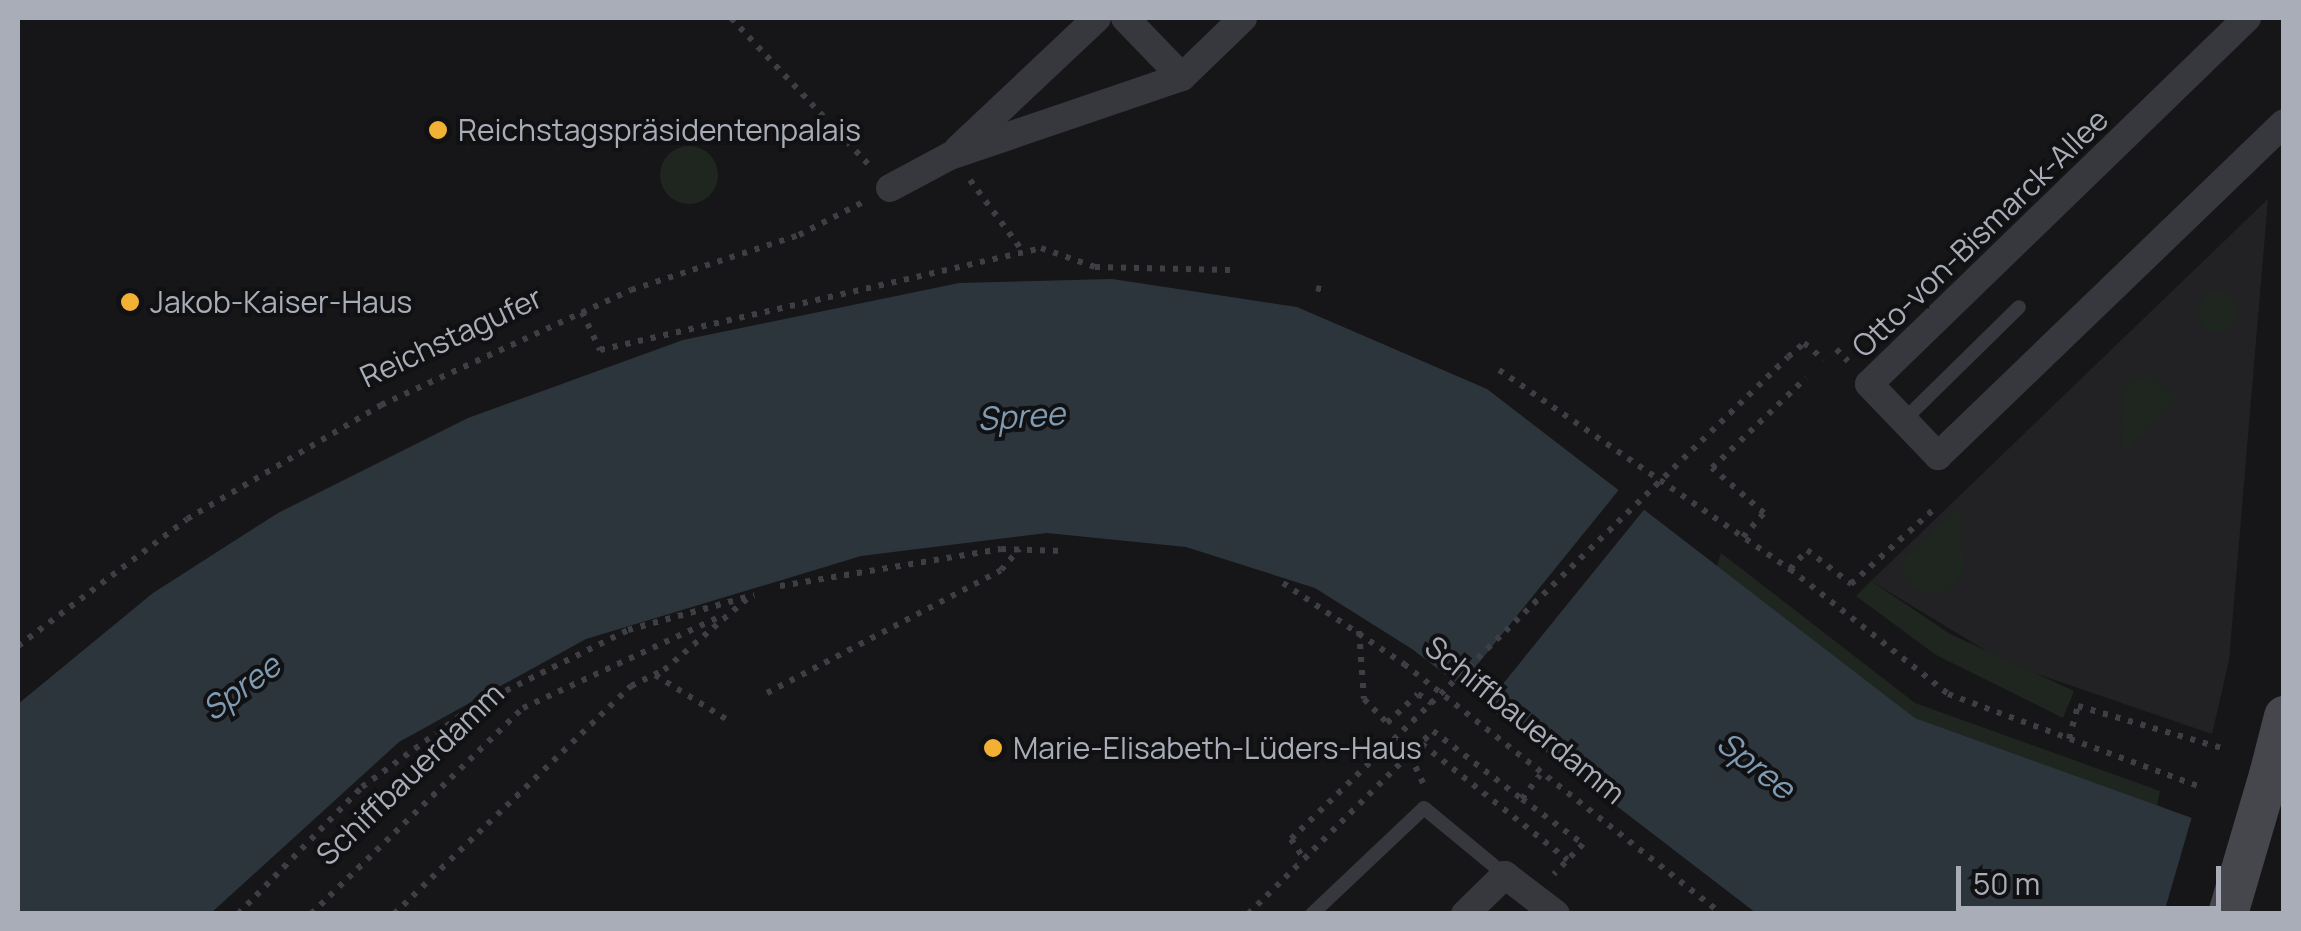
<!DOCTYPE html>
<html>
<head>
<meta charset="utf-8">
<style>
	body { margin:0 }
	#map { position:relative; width:2301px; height:931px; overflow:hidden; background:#161618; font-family:Manrope,sans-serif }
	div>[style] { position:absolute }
	.built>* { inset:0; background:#222225 }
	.green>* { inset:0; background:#1e261f }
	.round { border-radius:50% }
	.water>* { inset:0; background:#2c353c }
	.pier>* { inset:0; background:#161618; transform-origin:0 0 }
	.path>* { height:6px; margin-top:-3px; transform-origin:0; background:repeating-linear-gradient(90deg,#3d3f44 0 5px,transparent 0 13px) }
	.lane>* { height:14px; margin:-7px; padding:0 7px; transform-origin:7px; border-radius:7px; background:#37383d }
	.street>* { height:28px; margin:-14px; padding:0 14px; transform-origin:14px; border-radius:14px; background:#37383d }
	.secondary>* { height:40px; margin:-20px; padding:0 20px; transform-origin:20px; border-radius:20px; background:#45474d }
	.path-bridge>* { height:6px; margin-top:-3px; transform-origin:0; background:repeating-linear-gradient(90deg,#3d3f44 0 5px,transparent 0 13px) }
	.secondary-bridge>* { height:40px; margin:-20px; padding:0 20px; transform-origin:20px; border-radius:20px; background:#45474d }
	.dots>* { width:28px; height:28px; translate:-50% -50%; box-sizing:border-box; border:5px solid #111113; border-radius:50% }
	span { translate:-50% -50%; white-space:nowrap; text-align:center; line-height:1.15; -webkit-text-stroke:8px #111113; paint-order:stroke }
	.poi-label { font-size:30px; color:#a8adb8 }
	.left { translate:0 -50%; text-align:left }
	.street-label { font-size:30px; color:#a8adb8 }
	.water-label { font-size:32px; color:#7f9bb3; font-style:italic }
	.frame { position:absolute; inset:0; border:20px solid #a8adb8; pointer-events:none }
	.scale { position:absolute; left:1956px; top:866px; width:265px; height:45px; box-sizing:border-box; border:5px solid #a8adb8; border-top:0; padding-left:12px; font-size:30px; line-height:35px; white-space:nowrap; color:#a8adb8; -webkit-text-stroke:8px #111113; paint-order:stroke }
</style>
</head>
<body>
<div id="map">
	<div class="built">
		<div style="clip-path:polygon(2268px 199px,2229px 661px,2212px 734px,2008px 664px,1871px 581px)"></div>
	</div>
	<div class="green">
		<div class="round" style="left:660px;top:146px;width:58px;height:58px"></div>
		<div class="round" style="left:2198px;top:292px;width:40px;height:40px"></div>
		<div style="clip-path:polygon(2154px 375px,2180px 399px,2122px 454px,2121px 396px,2133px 379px)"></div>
		<div style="clip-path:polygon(1959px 506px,1964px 572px,1946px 591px,1918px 592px,1903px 579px,1902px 560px)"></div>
		<div style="clip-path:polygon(1721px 553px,1915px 703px,2160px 791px,2157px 806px,1915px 718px,1717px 566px)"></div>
		<div style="clip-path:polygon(1871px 581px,1950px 634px,2074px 691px,2063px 718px,1936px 655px,1856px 596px)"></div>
	</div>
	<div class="water">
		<div style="clip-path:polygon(1112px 279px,1297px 307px,1487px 389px,1915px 718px,2192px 818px,2283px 913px,1756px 913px,1412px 649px,1315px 588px,1186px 547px,1047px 533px,861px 556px,586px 639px,399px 742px,211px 913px,18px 913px,18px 704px,153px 593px,278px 513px,468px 418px,683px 340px,959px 283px)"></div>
	</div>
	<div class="pier">
		<div style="left:1622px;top:486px;width:32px;height:265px;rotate:39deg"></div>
		<div style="clip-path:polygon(2193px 813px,2284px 835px,2283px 914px,2164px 913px)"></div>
	</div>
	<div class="path">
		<div style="left:731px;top:18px;width:204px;rotate:46.8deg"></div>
		<div style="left:970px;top:180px;width:91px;rotate:53.5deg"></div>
		<div style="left:1316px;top:288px;width:12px;rotate:14deg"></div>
		<div style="left:582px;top:312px;width:42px;rotate:64.7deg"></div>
		<div style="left:600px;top:350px;width:453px;rotate:-13deg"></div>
		<div style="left:1041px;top:248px;width:57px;rotate:19.4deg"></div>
		<div style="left:1095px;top:267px;width:135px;rotate:1.3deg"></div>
		<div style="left:1836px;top:349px;width:17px;rotate:45deg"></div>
		<div style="left:1788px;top:357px;width:21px;rotate:-41deg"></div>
		<div style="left:1804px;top:343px;width:26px;rotate:40deg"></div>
		<div style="left:1499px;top:370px;width:353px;rotate:34.4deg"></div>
		<div style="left:1790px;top:569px;width:201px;rotate:38.3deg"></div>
		<div style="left:1948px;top:694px;width:270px;rotate:20.2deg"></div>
		<div style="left:1743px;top:537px;width:32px;rotate:-49deg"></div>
		<div style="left:1764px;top:513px;width:69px;rotate:-139.1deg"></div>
		<div style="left:1712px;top:468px;width:130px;rotate:-43.8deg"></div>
		<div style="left:1790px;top:569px;width:25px;rotate:-48deg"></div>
		<div style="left:1807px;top:550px;width:56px;rotate:37.7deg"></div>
		<div style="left:1851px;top:584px;width:112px;rotate:-42.1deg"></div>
		<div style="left:1283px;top:583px;width:146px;rotate:33.8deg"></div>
		<div style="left:1404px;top:664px;width:405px;rotate:38.2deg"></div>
		<div style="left:780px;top:586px;width:224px;rotate:-9.5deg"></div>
		<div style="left:1001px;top:549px;width:64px;rotate:1.8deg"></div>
		<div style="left:1359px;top:631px;width:68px;rotate:85.8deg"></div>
		<div style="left:1364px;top:699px;width:33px;rotate:46deg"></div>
		<div style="left:1387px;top:723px;width:42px;rotate:-43.1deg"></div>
		<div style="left:1418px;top:694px;width:17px;rotate:33deg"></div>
		<div style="left:18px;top:646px;width:211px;rotate:-36.9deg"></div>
		<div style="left:187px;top:519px;width:225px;rotate:-30.4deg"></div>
		<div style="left:381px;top:405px;width:275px;rotate:-24.7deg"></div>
		<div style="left:631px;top:290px;width:177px;rotate:-18.1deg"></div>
		<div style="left:799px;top:235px;width:74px;rotate:-27.3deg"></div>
		<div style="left:655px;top:675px;width:84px;rotate:31.8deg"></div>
		<div style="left:767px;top:693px;width:264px;rotate:-27.7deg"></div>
		<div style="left:1001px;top:570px;width:28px;rotate:-49deg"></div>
		<div style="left:2069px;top:739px;width:34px;rotate:-75deg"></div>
		<div style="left:2078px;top:706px;width:150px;rotate:16.3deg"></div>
		<div style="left:1422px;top:744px;width:186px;rotate:38.5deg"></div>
		<div style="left:1410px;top:755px;width:33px;rotate:65deg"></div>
		<div style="left:1522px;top:799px;width:76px;rotate:36.4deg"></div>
		<div style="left:1583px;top:844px;width:42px;rotate:134deg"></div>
		<div style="left:1291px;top:839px;width:24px;rotate:57deg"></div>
		<div style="left:1304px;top:859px;width:182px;rotate:-44.8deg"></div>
		<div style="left:1433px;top:731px;width:112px;rotate:37.4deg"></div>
		<div style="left:1522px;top:799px;width:30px;rotate:-53deg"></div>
		<div style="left:238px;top:914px;width:177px;rotate:-45.7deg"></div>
		<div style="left:362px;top:787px;width:135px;rotate:-35.9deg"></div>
		<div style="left:471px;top:708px;width:175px;rotate:-26.4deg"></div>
		<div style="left:628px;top:630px;width:131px;rotate:-15.5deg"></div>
		<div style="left:311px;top:914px;width:296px;rotate:-44.2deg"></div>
		<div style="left:523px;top:708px;width:221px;rotate:-24.9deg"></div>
		<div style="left:394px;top:914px;width:329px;rotate:-43.9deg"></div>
		<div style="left:631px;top:686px;width:37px;rotate:-26deg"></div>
		<div style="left:664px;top:670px;width:111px;rotate:-40.6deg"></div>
		<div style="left:1248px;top:914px;width:78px;rotate:-44.5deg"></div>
	</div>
	<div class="lane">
		<div style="left:1904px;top:420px;width:161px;rotate:-44.5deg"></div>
		<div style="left:1312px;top:914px;width:154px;rotate:-43.4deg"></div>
		<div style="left:1424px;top:808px;width:105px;rotate:39.6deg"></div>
	</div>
	<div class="street">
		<div style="left:1125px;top:18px;width:82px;rotate:46deg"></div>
		<div style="left:1182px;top:77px;width:85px;rotate:-44deg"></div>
		<div style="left:2247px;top:18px;width:526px;rotate:135.92deg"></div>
		<div style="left:1869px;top:384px;width:100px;rotate:46.2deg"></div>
		<div style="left:1938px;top:456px;width:480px;rotate:-43.9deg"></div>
		<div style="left:958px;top:149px;width:191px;rotate:-43.3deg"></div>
		<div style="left:890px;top:188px;width:68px;rotate:-28.1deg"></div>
		<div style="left:950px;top:156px;width:245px;rotate:-18.8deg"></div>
		<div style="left:1465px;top:914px;width:56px;rotate:-44.3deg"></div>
		<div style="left:1505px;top:875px;width:64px;rotate:37.4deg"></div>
	</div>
	<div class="secondary">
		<div style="left:2269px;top:775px;width:61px;rotate:-75.7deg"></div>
	</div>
	<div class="path-bridge">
		<div style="left:1291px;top:839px;width:692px;rotate:-44.12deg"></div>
	</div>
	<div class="secondary-bridge">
		<div style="left:2228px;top:914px;width:145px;rotate:-73.6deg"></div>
	</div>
	<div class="dots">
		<div style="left:438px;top:130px;background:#f2b134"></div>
		<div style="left:130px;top:302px;background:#f2b134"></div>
		<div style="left:993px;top:748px;background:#f2b134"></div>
	</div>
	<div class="poi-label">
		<span class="left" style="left:458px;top:130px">Reichstagspräsidentenpalais</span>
		<span class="left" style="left:150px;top:302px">Jakob-Kaiser-Haus</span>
		<span class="left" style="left:1013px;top:748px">Marie-Elisabeth-Lüders-Haus</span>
	</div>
	<div class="street-label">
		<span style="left:1980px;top:233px;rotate:-44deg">Otto-von-Bismarck-Allee</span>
		<span style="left:451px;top:337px;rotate:-25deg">Reichstagufer</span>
		<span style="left:1525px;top:720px;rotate:39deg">Schiffbauerdamm</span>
		<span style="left:410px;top:774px;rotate:-44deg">Schiffbauerdamm</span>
	</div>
	<div class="water-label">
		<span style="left:1021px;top:416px;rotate:-4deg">Spree</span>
		<span style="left:241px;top:687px;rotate:-36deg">Spree</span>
		<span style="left:1756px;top:765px;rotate:38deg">Spree</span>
	</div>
	<div class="frame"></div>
	<div class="scale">50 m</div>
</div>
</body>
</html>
